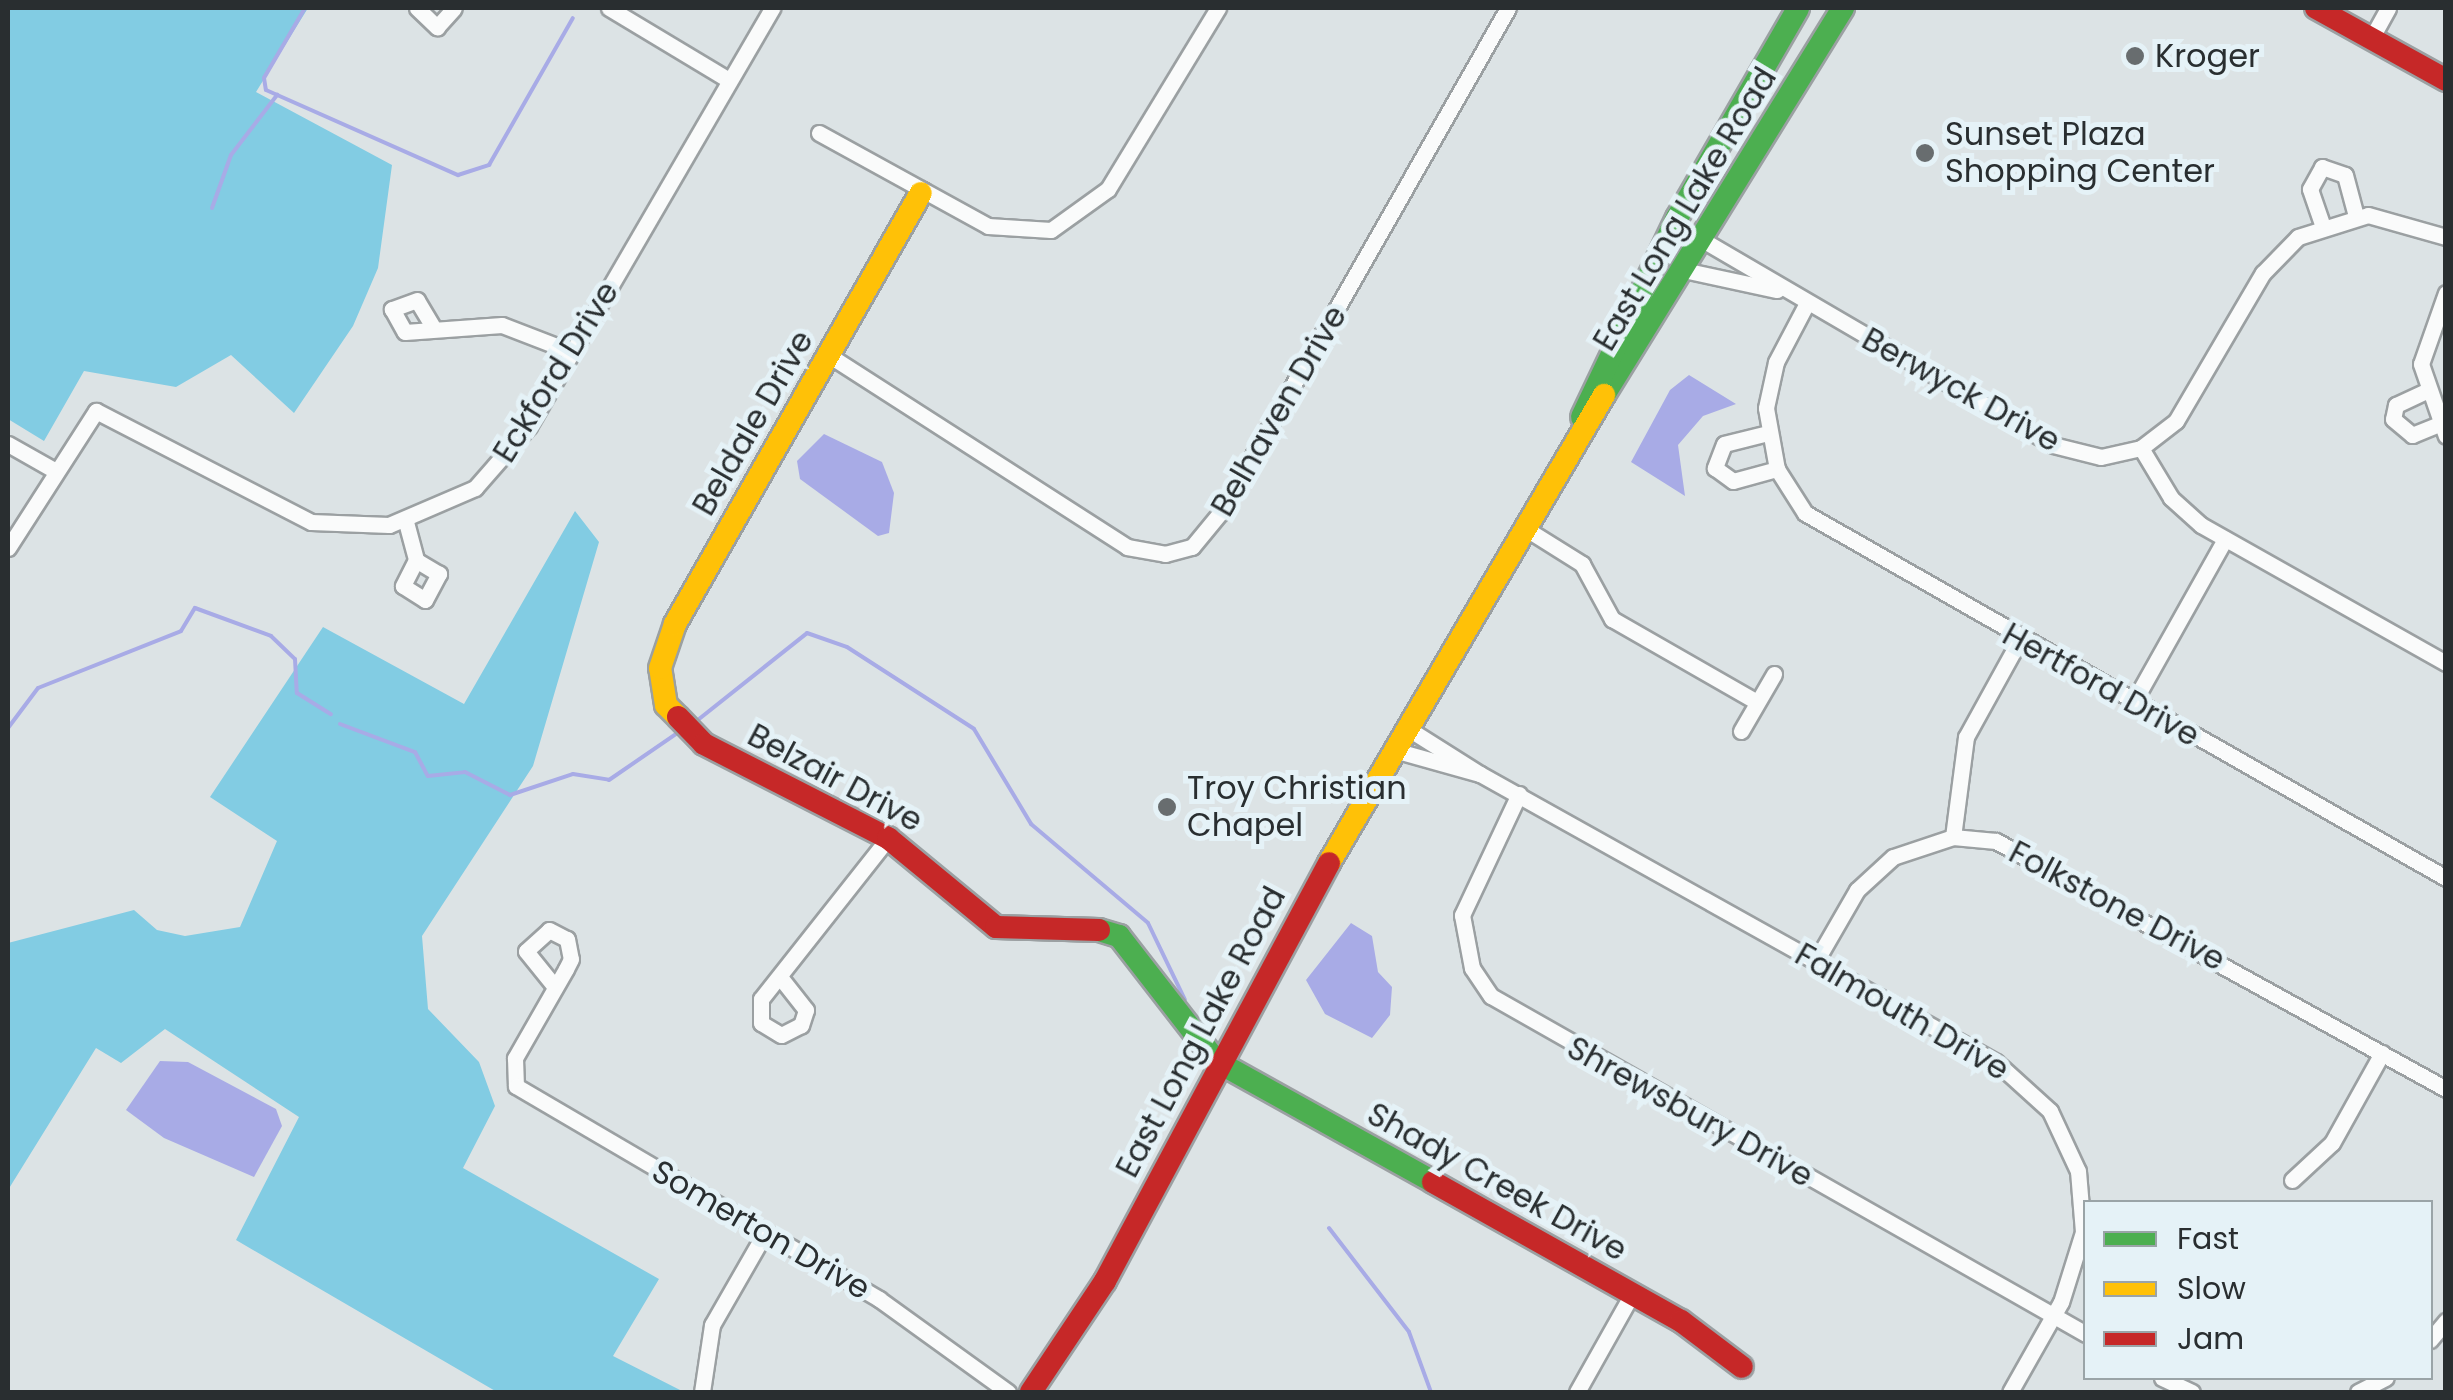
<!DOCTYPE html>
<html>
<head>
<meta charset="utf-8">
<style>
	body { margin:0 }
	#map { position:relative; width:2453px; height:1400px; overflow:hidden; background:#dce3e5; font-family:Poppins,sans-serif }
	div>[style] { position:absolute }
	.forest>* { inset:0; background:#82cce3 }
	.water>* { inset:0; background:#a8abe6 }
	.stream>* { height:4px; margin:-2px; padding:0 2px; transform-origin:2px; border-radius:2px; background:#a8abe6 }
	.roads { filter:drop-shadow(2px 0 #9ba0a2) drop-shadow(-2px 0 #9ba0a2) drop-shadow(0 2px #9ba0a2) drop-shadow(0 -2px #9ba0a2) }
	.street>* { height:15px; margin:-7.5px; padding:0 7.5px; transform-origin:7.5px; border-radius:7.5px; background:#fafbfb }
	.fast>* { height:22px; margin:-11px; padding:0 11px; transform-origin:11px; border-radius:11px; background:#4caf50 }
	.slow>* { height:22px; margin:-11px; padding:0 11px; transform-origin:11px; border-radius:11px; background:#ffc107 }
	.jam>* { height:22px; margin:-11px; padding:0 11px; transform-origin:11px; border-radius:11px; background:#c62828 }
	.dots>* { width:28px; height:28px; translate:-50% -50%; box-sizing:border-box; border:5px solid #e5f2f7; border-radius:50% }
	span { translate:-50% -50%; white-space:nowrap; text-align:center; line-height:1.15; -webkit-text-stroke:10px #e5f2f7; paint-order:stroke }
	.poi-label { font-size:32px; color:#292e30 }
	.left { translate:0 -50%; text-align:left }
	.street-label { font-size:32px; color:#292e30 }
	.frame { position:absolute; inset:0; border:10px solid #292e30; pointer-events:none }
	.legend { position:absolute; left:2083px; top:1200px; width:350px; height:180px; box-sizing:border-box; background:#e5f2f7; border:2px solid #9aa4a7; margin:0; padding:12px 18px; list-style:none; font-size:30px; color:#292e30 }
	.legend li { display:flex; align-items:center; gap:20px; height:50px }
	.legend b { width:50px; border:2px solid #9aa4a7 }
</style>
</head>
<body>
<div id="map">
	<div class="forest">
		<div style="clip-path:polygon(8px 8px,308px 8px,256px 92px,392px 165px,378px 268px,353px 326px,294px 413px,231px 355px,176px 387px,84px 371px,44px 441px,8px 419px)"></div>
		<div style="clip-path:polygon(575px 511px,599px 542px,533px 766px,422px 936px,428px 1009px,479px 1062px,495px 1106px,463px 1168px,659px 1279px,613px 1356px,684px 1392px,497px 1392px,236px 1240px,299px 1117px,165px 1029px,121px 1063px,96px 1048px,8px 1190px,8px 943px,134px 910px,157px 930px,185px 936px,240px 927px,277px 841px,210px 797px,323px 627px,464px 704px)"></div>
	</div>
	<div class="water">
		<div style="clip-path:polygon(1689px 375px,1736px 404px,1703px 416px,1678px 445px,1685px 496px,1631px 462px,1670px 390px)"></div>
		<div style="clip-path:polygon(824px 434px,882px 462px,894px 493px,889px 533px,878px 536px,800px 479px,797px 461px)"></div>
		<div style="clip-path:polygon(1351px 923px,1372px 936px,1378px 972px,1392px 987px,1390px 1015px,1372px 1038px,1325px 1014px,1306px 980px)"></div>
		<div style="clip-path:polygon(160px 1061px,188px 1062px,276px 1109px,282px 1126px,254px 1177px,164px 1138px,126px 1110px)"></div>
	</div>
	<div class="stream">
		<div style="left:305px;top:8px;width:81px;rotate:120.4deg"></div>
		<div style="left:264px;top:78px;width:12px;rotate:81deg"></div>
		<div style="left:266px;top:90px;width:210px;rotate:23.9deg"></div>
		<div style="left:458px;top:175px;width:33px;rotate:-18deg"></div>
		<div style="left:489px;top:165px;width:169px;rotate:-60.3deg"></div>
		<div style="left:212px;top:208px;width:56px;rotate:-70.3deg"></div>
		<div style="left:231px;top:155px;width:76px;rotate:-52.5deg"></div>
		<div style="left:694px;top:723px;width:144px;rotate:-38.5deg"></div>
		<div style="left:807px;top:633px;width:42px;rotate:19.3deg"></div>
		<div style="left:847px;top:647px;width:151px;rotate:32.8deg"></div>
		<div style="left:974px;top:729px;width:111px;rotate:59deg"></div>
		<div style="left:1031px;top:824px;width:153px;rotate:40.2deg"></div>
		<div style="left:1148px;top:923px;width:85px;rotate:64.3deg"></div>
		<div style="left:340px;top:724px;width:80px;rotate:20.5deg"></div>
		<div style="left:415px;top:752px;width:27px;rotate:62deg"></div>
		<div style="left:428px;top:776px;width:37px;rotate:-6deg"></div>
		<div style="left:465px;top:772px;width:51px;rotate:27.1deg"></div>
		<div style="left:510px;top:795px;width:66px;rotate:-18.4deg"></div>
		<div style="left:573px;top:774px;width:36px;rotate:9deg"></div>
		<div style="left:609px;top:780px;width:81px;rotate:-34.5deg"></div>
		<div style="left:8px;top:728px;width:50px;rotate:-53.1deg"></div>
		<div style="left:38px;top:688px;width:154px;rotate:-21.7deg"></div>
		<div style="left:181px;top:631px;width:27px;rotate:-59deg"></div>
		<div style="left:195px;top:608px;width:81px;rotate:20.2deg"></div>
		<div style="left:271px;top:636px;width:33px;rotate:44deg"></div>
		<div style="left:295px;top:659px;width:34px;rotate:87deg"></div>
		<div style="left:297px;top:693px;width:40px;rotate:32deg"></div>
		<div style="left:1329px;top:1228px;width:131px;rotate:52.4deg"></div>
		<div style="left:1409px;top:1332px;width:64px;rotate:69.9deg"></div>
	</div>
	<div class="roads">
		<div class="street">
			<div style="left:417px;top:8px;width:28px;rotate:44deg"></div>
			<div style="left:437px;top:27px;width:25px;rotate:-48deg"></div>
			<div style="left:609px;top:8px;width:140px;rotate:31deg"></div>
			<div style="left:2371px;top:39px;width:35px;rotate:-61deg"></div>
			<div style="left:819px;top:133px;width:193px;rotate:28.8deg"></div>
			<div style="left:988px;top:226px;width:63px;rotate:3.6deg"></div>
			<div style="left:1051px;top:230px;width:70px;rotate:-35.7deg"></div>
			<div style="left:1108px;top:189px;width:212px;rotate:-58.7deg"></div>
			<div style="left:2322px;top:224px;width:37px;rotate:-109deg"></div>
			<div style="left:2310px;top:189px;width:25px;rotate:-61deg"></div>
			<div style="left:2322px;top:167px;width:24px;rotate:19deg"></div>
			<div style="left:2345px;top:175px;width:42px;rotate:75deg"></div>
			<div style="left:1706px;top:242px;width:402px;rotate:30.3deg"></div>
			<div style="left:2053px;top:445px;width:49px;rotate:14deg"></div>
			<div style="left:2101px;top:457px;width:41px;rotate:-12.7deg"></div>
			<div style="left:2141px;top:448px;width:44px;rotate:-37.6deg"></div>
			<div style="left:2176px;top:421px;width:172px;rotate:-59.6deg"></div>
			<div style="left:2263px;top:273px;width:50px;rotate:-45.8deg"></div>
			<div style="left:2298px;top:237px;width:73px;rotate:-17.4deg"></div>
			<div style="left:2368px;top:215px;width:81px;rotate:15.8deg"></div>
			<div style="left:1688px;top:271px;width:91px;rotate:12.1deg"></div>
			<div style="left:2446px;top:293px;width:75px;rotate:109.4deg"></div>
			<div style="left:2421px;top:364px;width:76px;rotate:70.9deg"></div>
			<div style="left:1807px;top:303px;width:67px;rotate:117.7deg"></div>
			<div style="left:1776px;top:362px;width:47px;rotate:102.3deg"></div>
			<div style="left:1766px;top:408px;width:62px;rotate:79.8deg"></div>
			<div style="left:1777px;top:469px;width:52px;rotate:57.5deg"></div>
			<div style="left:1805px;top:513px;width:738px;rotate:29.66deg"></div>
			<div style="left:433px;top:327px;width:31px;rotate:-121deg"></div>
			<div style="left:417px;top:300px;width:27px;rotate:160deg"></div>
			<div style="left:392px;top:309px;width:26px;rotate:61deg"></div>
			<div style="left:405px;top:332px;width:97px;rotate:-4.1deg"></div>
			<div style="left:502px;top:325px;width:75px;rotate:21.1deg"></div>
			<div style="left:830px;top:356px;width:353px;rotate:32.7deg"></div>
			<div style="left:1127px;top:547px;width:39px;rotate:10deg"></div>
			<div style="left:1165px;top:554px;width:28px;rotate:-15deg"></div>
			<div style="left:1192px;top:547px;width:44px;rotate:-50.5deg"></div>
			<div style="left:1220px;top:513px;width:581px;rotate:-60.3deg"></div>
			<div style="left:2424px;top:392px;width:31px;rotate:155deg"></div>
			<div style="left:2396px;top:405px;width:14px;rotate:102deg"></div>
			<div style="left:2393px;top:419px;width:25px;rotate:40deg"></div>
			<div style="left:2412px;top:435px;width:27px;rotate:-22deg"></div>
			<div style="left:1768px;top:433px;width:45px;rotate:166deg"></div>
			<div style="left:1724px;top:444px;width:26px;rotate:111deg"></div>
			<div style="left:1715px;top:468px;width:22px;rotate:36deg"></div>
			<div style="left:1733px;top:481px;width:46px;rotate:-15.3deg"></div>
			<div style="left:8px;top:444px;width:53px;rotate:29.5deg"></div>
			<div style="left:2141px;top:448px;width:58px;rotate:59deg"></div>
			<div style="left:2171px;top:498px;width:40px;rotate:42deg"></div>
			<div style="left:2201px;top:525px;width:281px;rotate:29.4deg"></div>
			<div style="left:406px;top:522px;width:39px;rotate:75deg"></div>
			<div style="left:416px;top:560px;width:29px;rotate:117deg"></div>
			<div style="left:403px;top:586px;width:26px;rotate:32deg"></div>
			<div style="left:425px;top:600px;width:30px;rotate:-62deg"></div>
			<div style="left:439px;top:574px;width:27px;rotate:-149deg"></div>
			<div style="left:1523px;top:527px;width:70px;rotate:32.1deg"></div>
			<div style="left:1582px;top:564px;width:63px;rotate:61.4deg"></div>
			<div style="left:1612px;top:619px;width:167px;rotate:29.8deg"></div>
			<div style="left:8px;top:548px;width:163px;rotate:-57.3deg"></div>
			<div style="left:96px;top:411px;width:242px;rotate:27.3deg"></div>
			<div style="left:311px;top:522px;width:78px;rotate:2.2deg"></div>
			<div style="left:389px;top:525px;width:94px;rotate:-23.3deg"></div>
			<div style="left:475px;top:488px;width:82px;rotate:-48.9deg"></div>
			<div style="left:529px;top:426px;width:484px;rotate:-59.8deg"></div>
			<div style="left:2133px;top:703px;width:188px;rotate:-60.7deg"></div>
			<div style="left:1741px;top:731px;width:66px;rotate:-59.9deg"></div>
			<div style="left:1394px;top:750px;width:89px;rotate:15.6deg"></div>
			<div style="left:1480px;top:774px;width:86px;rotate:-147.8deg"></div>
			<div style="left:1480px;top:774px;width:591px;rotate:29.17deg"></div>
			<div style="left:1996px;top:1062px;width:73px;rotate:42.2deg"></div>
			<div style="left:2050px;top:1111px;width:66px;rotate:65deg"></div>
			<div style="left:2078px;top:1171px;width:61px;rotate:85.3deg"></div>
			<div style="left:2083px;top:1232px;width:73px;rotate:107.4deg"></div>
			<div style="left:2061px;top:1302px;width:103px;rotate:119.5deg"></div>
			<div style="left:1519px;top:794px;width:134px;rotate:115.2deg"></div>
			<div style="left:1462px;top:915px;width:54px;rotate:79.3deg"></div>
			<div style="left:1472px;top:968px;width:34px;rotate:56deg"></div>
			<div style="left:1491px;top:996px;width:684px;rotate:29.6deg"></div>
			<div style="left:1953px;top:837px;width:101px;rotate:-82.6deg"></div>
			<div style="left:1966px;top:737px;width:112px;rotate:-61.1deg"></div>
			<div style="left:1816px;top:961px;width:82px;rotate:-60deg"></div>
			<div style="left:1857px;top:890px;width:49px;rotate:-42.5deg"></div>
			<div style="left:1893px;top:857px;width:63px;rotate:-18.4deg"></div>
			<div style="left:1953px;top:837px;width:43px;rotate:5.3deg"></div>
			<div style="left:1996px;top:841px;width:514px;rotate:28.86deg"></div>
			<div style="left:780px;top:977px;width:42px;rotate:51.8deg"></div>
			<div style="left:806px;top:1010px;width:16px;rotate:108deg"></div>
			<div style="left:801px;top:1025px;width:22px;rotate:153deg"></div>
			<div style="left:781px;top:1035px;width:23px;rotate:-149deg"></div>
			<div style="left:761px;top:1023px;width:24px;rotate:-90deg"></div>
			<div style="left:761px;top:999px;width:205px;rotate:-51.7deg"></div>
			<div style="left:555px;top:987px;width:46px;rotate:-128.9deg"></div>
			<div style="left:526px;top:951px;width:31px;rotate:-42deg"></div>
			<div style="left:549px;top:930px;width:20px;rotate:27deg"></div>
			<div style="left:567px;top:939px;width:20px;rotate:79deg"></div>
			<div style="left:571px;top:959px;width:11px;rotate:117deg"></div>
			<div style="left:566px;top:969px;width:103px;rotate:119.8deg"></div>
			<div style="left:515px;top:1058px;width:28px;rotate:88deg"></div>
			<div style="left:516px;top:1086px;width:421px;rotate:30.4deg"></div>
			<div style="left:879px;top:1299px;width:159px;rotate:35.8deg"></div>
			<div style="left:2292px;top:1180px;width:54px;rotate:-42.8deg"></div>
			<div style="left:2332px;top:1143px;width:103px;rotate:-60.9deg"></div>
			<div style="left:2430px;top:1340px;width:25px;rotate:-50deg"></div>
			<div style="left:2162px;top:1378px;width:33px;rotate:25deg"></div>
			<div style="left:702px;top:1392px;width:68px;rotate:-81.5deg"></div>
			<div style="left:712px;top:1325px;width:106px;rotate:-60.1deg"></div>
			<div style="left:1577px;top:1392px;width:112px;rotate:-60.7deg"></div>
			<div style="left:2358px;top:1392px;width:31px;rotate:-27deg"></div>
		</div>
		<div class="fast">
			<div style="left:1604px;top:395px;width:455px;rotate:-58.3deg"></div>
			<div style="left:1582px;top:417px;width:221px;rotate:-64.5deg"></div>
			<div style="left:1677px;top:218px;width:242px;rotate:-60deg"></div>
			<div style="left:1099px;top:930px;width:21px;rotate:17deg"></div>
			<div style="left:1119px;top:936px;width:158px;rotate:52.2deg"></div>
			<div style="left:1216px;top:1061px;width:248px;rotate:29.1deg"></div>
		</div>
		<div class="slow">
			<div style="left:678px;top:717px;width:17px;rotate:-135deg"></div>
			<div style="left:666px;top:705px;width:37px;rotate:-99deg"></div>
			<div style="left:660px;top:668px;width:46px;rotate:-71.2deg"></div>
			<div style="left:675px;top:624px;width:496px;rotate:-60.3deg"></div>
			<div style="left:1329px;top:863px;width:543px;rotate:-59.56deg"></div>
		</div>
		<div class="jam">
			<div style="left:2316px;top:8px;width:149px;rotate:29deg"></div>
			<div style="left:678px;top:717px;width:37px;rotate:46deg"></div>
			<div style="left:704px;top:744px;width:207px;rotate:27.1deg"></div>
			<div style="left:888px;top:838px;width:140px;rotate:39.5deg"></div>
			<div style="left:996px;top:927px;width:103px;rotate:1.7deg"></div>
			<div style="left:1433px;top:1182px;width:284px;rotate:29.3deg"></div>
			<div style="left:1681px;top:1321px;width:76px;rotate:37deg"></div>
			<div style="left:1031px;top:1392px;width:133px;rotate:-56.3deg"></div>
			<div style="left:1105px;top:1281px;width:474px;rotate:-61.8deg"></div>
		</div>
	</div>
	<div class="dots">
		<div style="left:2135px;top:56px;background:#686d6f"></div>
		<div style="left:1925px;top:153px;background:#686d6f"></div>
		<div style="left:1167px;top:807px;background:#686d6f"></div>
	</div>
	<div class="poi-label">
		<span class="left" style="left:2155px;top:56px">Kroger</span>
		<span class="left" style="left:1945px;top:153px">Sunset Plaza<br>Shopping Center</span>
		<span class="left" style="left:1187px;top:807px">Troy Christian<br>Chapel</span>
	</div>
	<div class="street-label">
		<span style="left:1685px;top:209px;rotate:-59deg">East Long Lake Road</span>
		<span style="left:556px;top:372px;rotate:-58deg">Eckford Drive</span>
		<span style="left:1961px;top:390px;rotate:29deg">Berwyck Drive</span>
		<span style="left:1279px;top:411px;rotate:-60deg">Belhaven Drive</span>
		<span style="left:753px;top:423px;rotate:-60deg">Beldale Drive</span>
		<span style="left:2101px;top:685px;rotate:29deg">Hertford Drive</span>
		<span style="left:835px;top:778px;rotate:28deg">Belzair Drive</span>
		<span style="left:2117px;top:906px;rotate:28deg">Folkstone Drive</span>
		<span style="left:1902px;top:1012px;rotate:30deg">Falmouth Drive</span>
		<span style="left:1201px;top:1032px;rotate:-62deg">East Long Lake Road</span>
		<span style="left:1690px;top:1112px;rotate:29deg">Shrewsbury Drive</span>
		<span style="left:1497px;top:1182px;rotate:29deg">Shady Creek Drive</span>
		<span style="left:761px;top:1230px;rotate:30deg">Somerton Drive</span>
	</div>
	<div class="frame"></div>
	<ul class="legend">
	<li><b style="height:12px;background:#4caf50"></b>Fast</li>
	<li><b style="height:12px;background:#ffc107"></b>Slow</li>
	<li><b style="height:12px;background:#c62828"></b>Jam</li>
	</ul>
</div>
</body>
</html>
